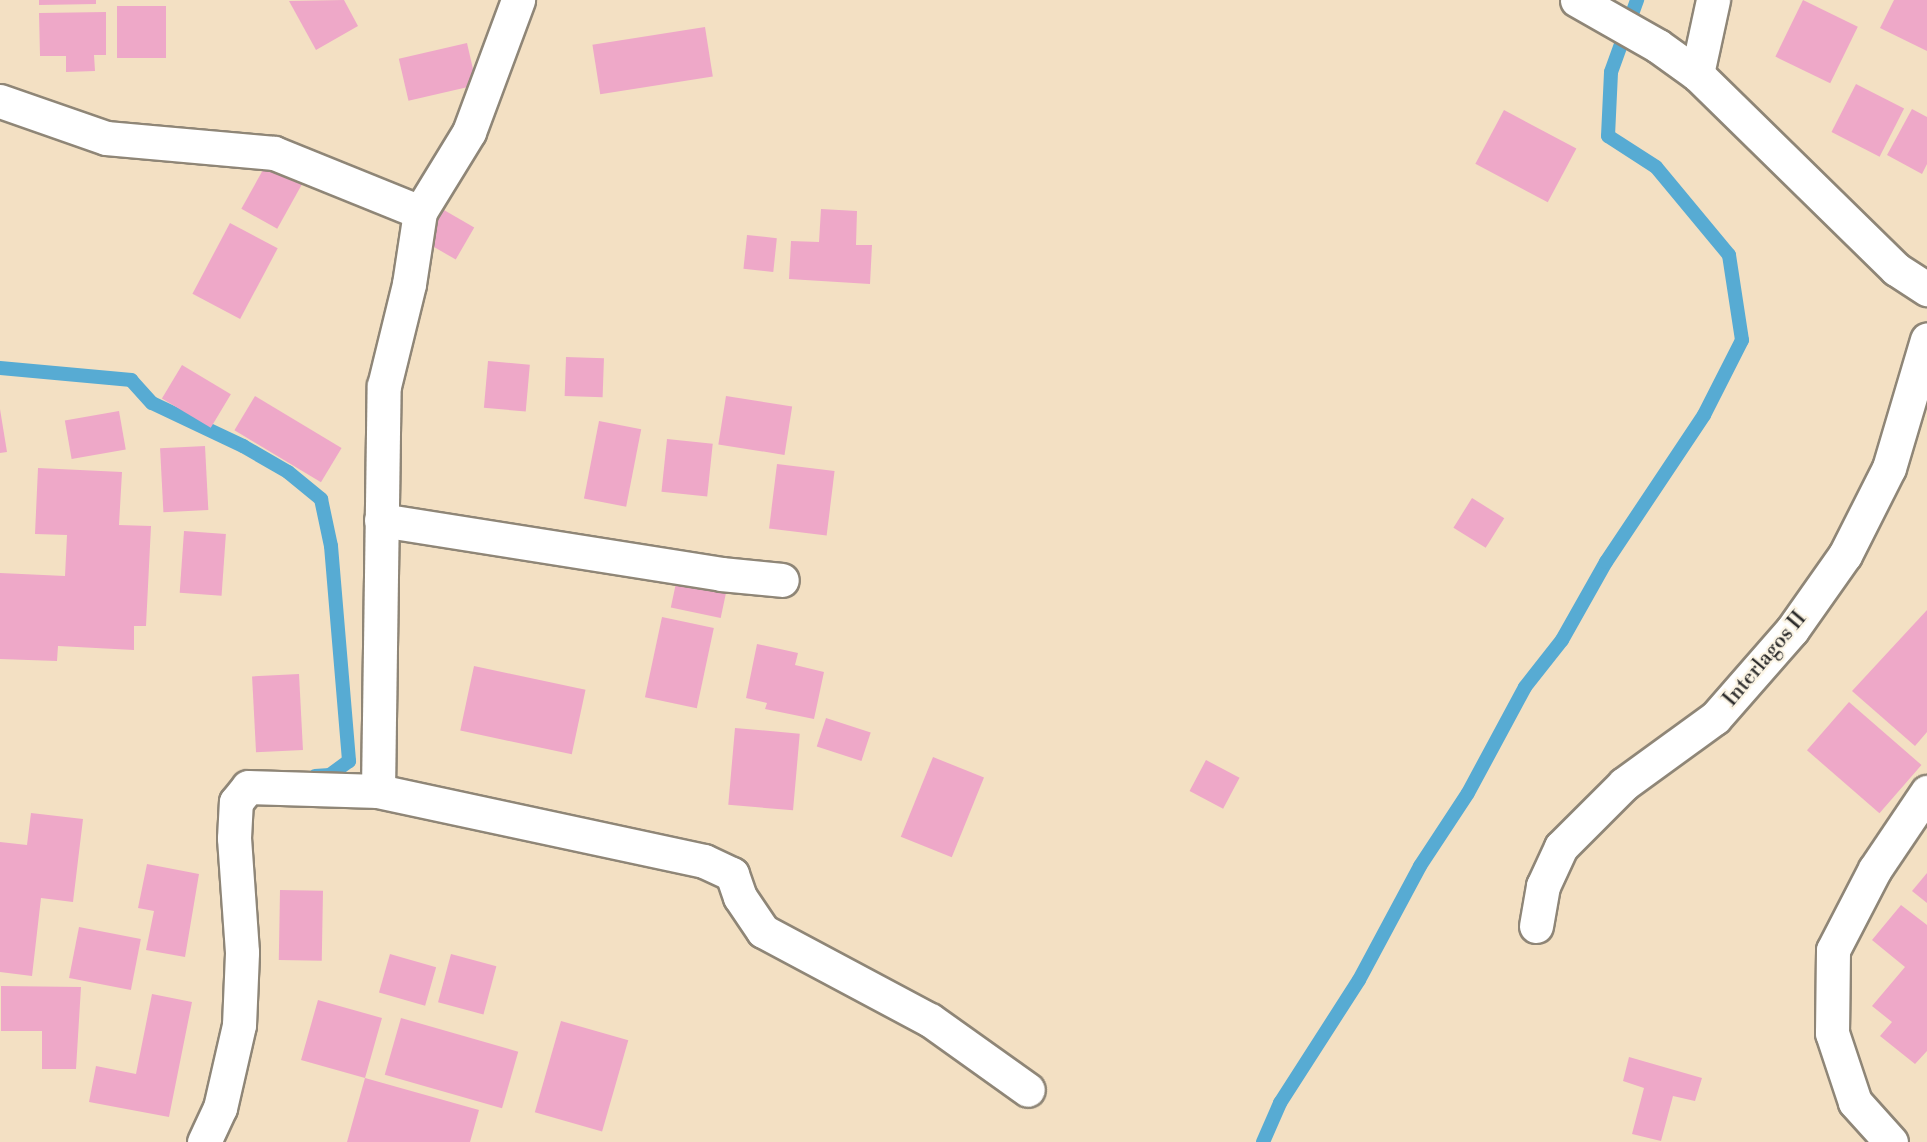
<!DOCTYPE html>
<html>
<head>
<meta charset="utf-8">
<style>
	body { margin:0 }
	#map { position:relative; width:1927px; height:1142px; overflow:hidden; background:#f3e0c3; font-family:"Libre Bodoni",serif }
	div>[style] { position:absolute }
	.stream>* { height:14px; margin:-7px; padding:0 7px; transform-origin:7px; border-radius:7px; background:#57abd3 }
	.building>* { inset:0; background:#eea8c8; transform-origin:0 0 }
	.roads { filter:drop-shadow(2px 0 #8f8677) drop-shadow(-2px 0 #8f8677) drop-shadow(0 2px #8f8677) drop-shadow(0 -2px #8f8677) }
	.minor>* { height:33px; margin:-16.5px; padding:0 16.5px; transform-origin:16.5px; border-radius:16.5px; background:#fff }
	span { translate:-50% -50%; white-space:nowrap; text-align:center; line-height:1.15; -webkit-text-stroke:4.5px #fcf5e5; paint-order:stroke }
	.street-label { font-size:21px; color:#2b2b2b }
</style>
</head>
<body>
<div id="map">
	<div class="stream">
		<div style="left:0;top:368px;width:132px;rotate:5.2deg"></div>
		<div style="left:131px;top:380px;width:31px;rotate:48deg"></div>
		<div style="left:152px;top:403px;width:101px;rotate:25.3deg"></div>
		<div style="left:243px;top:446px;width:52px;rotate:30deg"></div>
		<div style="left:288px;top:472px;width:43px;rotate:39.3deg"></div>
		<div style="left:321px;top:499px;width:48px;rotate:78deg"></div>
		<div style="left:331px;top:546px;width:216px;rotate:85.2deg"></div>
		<div style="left:349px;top:761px;width:24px;rotate:144deg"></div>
		<div style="left:330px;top:775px;width:15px;rotate:176deg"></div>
		<div style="left:1263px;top:1142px;width:43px;rotate:-66.4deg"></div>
		<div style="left:1280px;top:1103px;width:146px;rotate:-57.3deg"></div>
		<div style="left:1359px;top:980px;width:129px;rotate:-61.8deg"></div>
		<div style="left:1420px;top:866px;width:87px;rotate:-56.7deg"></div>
		<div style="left:1468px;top:793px;width:120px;rotate:-61.7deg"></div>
		<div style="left:1525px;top:687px;width:60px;rotate:-51.8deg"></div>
		<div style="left:1562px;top:640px;width:90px;rotate:-60.6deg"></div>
		<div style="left:1606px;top:562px;width:177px;rotate:-56.3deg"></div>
		<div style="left:1704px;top:415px;width:84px;rotate:-63.1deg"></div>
		<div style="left:1742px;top:340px;width:86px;rotate:-98.7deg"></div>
		<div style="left:1729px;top:255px;width:114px;rotate:-129.7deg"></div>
		<div style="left:1656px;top:167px;width:57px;rotate:-147.1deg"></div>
		<div style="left:1608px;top:136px;width:64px;rotate:-87.3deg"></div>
		<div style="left:1611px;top:72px;width:77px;rotate:-70.1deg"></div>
	</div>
	<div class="building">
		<div style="clip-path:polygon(39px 0,96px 0,96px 4px,39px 5px)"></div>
		<div style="clip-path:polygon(344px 0,358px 26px,316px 50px,289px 1px)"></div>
		<div style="left:1803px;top:0;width:61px;height:63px;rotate:26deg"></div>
		<div style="clip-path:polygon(1894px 0,1927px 0,1927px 51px,1880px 28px)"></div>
		<div style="left:166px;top:6px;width:52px;height:49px;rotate:90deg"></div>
		<div style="clip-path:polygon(106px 12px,106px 55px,94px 55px,95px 71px,66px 72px,66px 56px,40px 56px,39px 13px)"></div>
		<div style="left:705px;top:27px;width:50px;height:114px;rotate:81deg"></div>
		<div style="left:467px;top:43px;width:43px;height:70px;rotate:77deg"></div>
		<div style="left:1856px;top:84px;width:54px;height:54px;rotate:27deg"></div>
		<div style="clip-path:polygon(1912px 109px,1927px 117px,1927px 164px,1922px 174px,1887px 155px)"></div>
		<div style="left:1504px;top:110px;width:82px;height:61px;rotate:28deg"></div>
		<div style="left:269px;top:159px;width:41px;height:57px;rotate:29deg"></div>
		<div style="left:437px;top:206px;width:43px;height:37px;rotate:30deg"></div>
		<div style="clip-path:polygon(821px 209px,857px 211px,856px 245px,872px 245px,870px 284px,789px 279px,791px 241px,819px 242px)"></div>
		<div style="left:230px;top:223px;width:54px;height:80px;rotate:28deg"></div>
		<div style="left:747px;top:235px;width:30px;height:34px;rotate:6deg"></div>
		<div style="left:566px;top:357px;width:38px;height:39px;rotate:2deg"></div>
		<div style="left:488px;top:361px;width:42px;height:47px;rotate:5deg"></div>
		<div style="left:182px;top:365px;width:57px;height:39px;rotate:31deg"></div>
		<div style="left:255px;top:396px;width:101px;height:40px;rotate:31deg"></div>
		<div style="left:726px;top:396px;width:67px;height:49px;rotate:9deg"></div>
		<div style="clip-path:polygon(0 409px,7px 452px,0 453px)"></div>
		<div style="left:119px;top:411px;width:39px;height:55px;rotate:80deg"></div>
		<div style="left:599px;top:421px;width:43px;height:79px;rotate:11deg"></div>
		<div style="left:667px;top:439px;width:46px;height:53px;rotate:6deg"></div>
		<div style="left:205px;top:446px;width:64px;height:45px;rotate:87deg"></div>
		<div style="left:777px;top:464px;width:58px;height:65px;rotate:7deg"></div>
		<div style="clip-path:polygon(38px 468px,122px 472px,119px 525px,151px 526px,146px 626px,134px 626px,134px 650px,58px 646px,57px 661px,0 659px,0 573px,65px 576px,67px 535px,35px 534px)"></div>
		<div style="left:1472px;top:498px;width:38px;height:35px;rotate:32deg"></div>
		<div style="left:184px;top:531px;width:42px;height:62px;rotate:4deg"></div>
		<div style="left:676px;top:583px;width:51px;height:25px;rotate:12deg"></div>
		<div style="clip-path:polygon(1927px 610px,1927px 732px,1915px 746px,1852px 691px)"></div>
		<div style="left:662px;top:617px;width:53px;height:82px;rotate:12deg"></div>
		<div style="clip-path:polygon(757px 644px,798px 653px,795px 665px,824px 672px,814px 719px,765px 709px,767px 703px,746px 698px)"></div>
		<div style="left:474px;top:666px;width:114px;height:66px;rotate:12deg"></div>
		<div style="left:299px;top:674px;width:76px;height:47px;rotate:87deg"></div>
		<div style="left:1849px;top:702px;width:96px;height:64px;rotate:41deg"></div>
		<div style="left:826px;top:718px;width:47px;height:30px;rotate:18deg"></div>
		<div style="left:735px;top:728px;width:65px;height:77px;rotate:5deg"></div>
		<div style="left:933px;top:757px;width:55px;height:86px;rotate:22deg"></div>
		<div style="left:1206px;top:760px;width:38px;height:35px;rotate:28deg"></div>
		<div style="clip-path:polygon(31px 813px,83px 819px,73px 902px,41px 898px,32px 976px,0 972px,0 842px,27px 845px)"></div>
		<div style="clip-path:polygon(147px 864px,199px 874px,185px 957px,146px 950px,154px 911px,138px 908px)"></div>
		<div style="clip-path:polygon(1927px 873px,1927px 903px,1912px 891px)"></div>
		<div style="left:280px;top:890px;width:43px;height:70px;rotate:1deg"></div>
		<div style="clip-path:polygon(1901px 905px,1927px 925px,1927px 1051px,1915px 1064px,1880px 1036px,1892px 1022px,1872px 1006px,1905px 967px,1872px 940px)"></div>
		<div style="left:79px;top:927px;width:63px;height:52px;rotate:11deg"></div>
		<div style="left:390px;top:954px;width:48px;height:40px;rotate:16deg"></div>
		<div style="left:451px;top:954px;width:47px;height:50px;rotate:15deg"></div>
		<div style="clip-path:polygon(1px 986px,81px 987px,76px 1069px,42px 1069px,42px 1031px,1px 1031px)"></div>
		<div style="clip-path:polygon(152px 994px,192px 1002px,169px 1117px,89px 1102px,96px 1066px,136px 1074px)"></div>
		<div style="clip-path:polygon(318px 1000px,382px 1018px,365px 1078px,479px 1110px,470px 1142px,347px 1142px,365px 1078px,301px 1060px)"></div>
		<div style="left:401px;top:1018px;width:122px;height:59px;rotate:16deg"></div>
		<div style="left:561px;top:1021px;width:70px;height:95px;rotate:16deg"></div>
		<div style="clip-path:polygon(1629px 1057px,1702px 1078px,1695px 1101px,1673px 1096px,1661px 1141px,1632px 1134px,1644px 1088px,1623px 1081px)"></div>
	</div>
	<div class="roads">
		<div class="minor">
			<div style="left:1577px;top:0;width:93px;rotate:29.6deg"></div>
			<div style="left:1658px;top:46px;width:48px;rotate:35.7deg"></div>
			<div style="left:1697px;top:74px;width:279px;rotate:44.4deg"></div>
			<div style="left:1896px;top:269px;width:37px;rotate:33deg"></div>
			<div style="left:1697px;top:74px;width:76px;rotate:-77.8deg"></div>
			<div style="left:0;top:101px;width:112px;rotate:19.2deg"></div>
			<div style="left:106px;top:138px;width:169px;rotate:5.1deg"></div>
			<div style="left:274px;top:153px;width:157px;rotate:22deg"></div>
			<div style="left:381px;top:520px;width:344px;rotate:9deg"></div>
			<div style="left:721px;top:574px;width:61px;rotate:5.6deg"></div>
			<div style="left:378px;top:791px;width:333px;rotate:12.1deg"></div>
			<div style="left:704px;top:861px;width:31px;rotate:25deg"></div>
			<div style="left:732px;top:874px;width:24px;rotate:71deg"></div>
			<div style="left:740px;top:897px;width:41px;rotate:55.9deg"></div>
			<div style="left:763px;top:931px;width:189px;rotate:28.1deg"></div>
			<div style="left:930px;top:1020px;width:120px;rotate:35.5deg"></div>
			<div style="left:1536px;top:926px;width:41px;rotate:-80.1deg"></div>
			<div style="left:1543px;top:886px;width:43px;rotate:-65.2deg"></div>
			<div style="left:1561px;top:847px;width:89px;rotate:-45deg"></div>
			<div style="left:1624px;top:784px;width:112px;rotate:-36deg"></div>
			<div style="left:1715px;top:718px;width:117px;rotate:-48.8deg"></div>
			<div style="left:1792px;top:630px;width:92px;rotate:-54.8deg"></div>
			<div style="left:1845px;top:555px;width:97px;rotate:-63.2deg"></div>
			<div style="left:1889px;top:468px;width:134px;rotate:-73.5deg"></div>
			<div style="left:204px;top:1142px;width:38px;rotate:-65deg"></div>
			<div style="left:220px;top:1108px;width:85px;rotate:-77.1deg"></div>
			<div style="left:239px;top:1025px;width:73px;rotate:-87.6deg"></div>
			<div style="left:242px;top:952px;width:114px;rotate:-94deg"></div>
			<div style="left:234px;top:838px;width:36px;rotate:-87deg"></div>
			<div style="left:236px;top:802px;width:19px;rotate:-51deg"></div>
			<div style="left:248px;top:787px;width:130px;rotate:1.8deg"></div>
			<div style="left:378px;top:791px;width:405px;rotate:-89.2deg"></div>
			<div style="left:384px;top:386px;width:105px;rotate:-76.2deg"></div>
			<div style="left:409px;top:284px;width:73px;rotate:-81.3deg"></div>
			<div style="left:420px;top:212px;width:94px;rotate:-58.5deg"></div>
			<div style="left:469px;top:132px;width:141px;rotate:-69.6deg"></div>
			<div style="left:1891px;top:1142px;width:54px;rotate:-132deg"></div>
			<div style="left:1855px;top:1102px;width:73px;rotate:-108.4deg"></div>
			<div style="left:1832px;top:1033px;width:83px;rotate:-89.3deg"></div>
			<div style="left:1833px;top:950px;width:91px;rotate:-62.6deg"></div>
			<div style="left:1875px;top:869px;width:93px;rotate:-56deg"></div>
		</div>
	</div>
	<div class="street-label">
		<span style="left:1765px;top:659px;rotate:-50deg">Interlagos II</span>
	</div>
</div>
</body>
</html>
